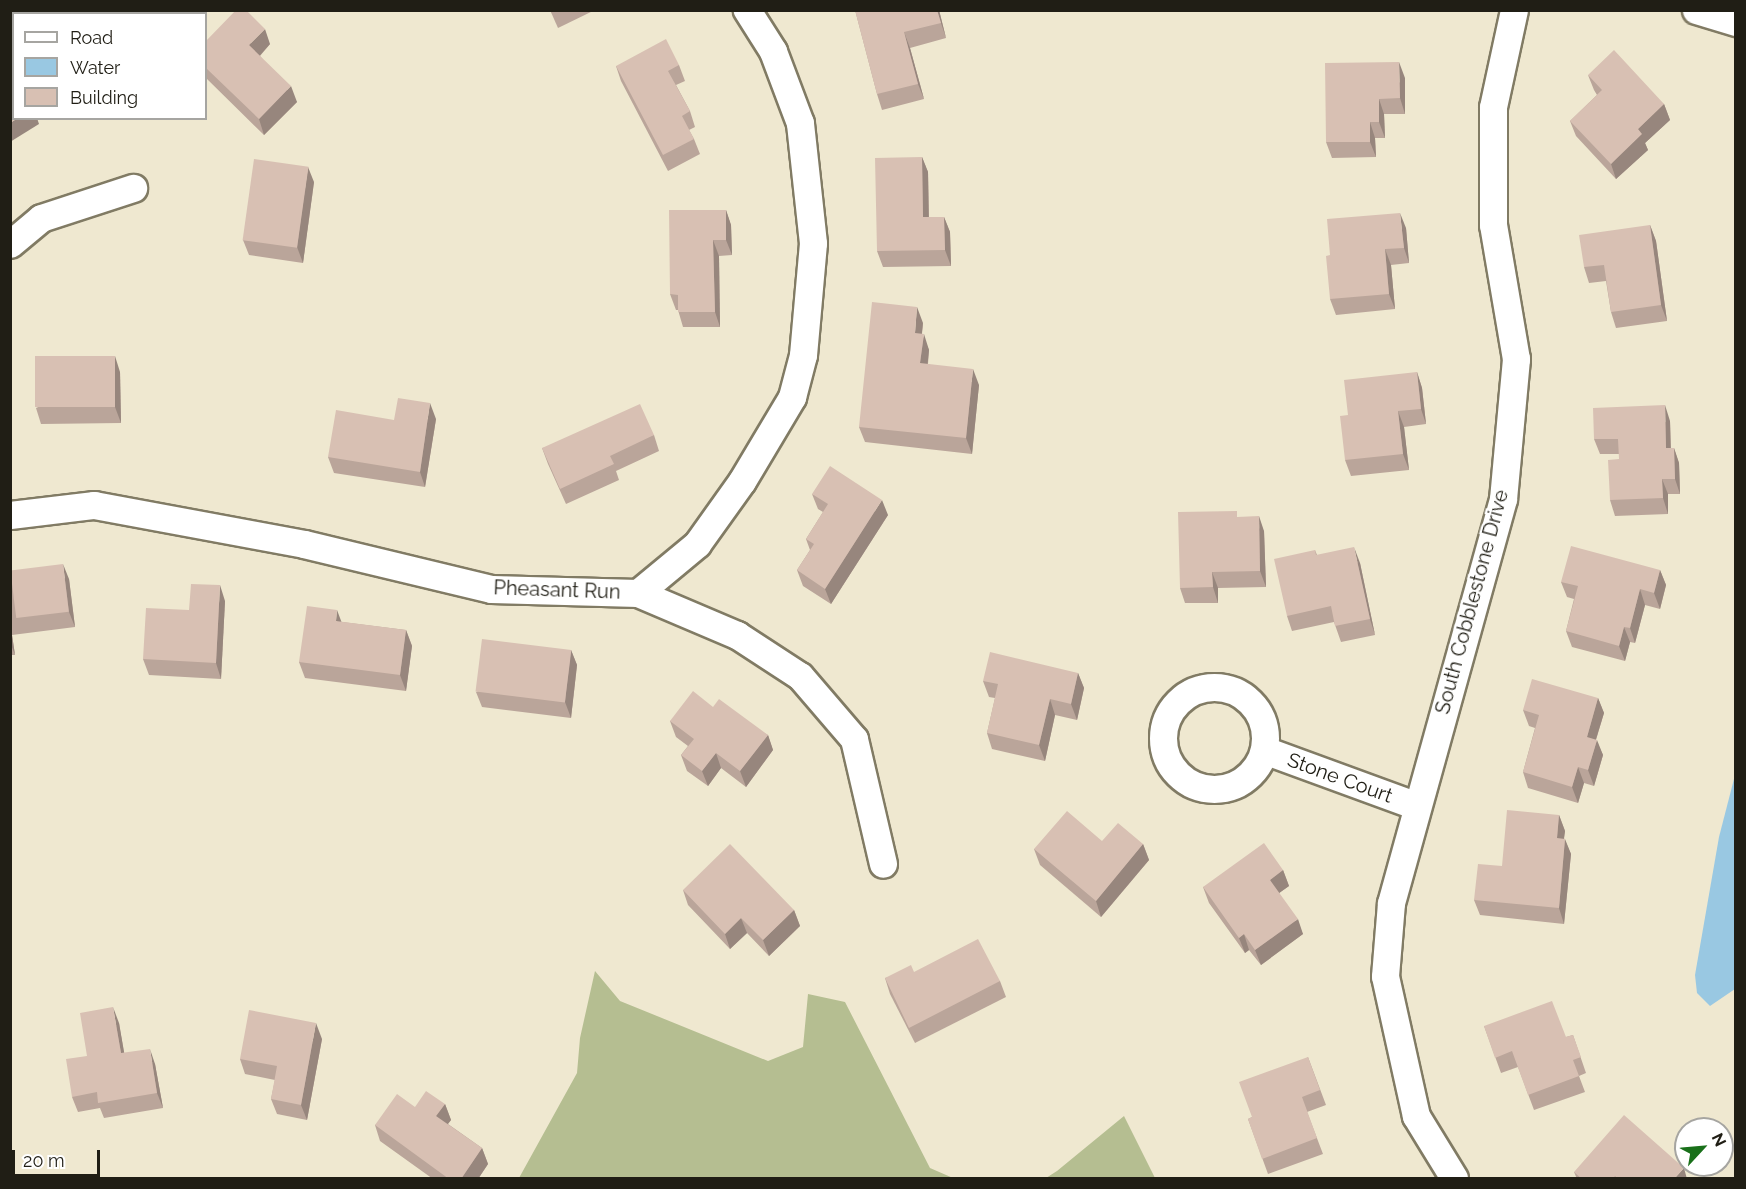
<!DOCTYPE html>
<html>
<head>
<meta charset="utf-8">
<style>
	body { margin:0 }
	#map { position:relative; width:1746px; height:1189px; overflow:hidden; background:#efe8d0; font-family:Raleway,sans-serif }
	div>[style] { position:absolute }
	.forest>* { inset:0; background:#b5be91 }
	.water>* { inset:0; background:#99c8e2 }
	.roads { filter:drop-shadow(2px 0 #817b64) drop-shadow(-2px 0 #817b64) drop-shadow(0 2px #817b64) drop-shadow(0 -2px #817b64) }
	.minor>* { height:27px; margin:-13.5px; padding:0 13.5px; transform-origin:13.5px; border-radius:13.5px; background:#fff }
	.minor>.ring { margin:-13.5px; padding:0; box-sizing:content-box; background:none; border:27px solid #fff; border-radius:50% }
	.wall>* { inset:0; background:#baa59a }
	.shaded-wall>* { inset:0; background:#97867d }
	.building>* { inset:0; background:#d8c0b3; transform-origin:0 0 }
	span { translate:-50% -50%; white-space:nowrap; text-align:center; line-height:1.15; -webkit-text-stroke:4.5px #fff; paint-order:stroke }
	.street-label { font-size:20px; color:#201e15 }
	.frame { position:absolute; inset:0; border:12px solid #201e15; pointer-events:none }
	.legend { position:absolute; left:12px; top:12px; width:195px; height:108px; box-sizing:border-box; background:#fff; border:2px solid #a6a5a1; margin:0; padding:8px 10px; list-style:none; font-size:18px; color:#201e15 }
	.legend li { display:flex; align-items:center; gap:12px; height:30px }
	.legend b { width:30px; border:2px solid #a6a5a1 }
	.north { position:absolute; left:1674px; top:1117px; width:60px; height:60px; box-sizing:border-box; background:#fff; border:2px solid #a6a5a1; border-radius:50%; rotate:64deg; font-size:16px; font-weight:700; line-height:24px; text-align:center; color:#201e15 }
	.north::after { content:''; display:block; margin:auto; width:21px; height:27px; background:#19701a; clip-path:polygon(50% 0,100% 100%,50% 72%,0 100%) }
	.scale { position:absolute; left:12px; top:1150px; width:88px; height:27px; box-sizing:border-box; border:3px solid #201e15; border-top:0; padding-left:8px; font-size:18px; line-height:21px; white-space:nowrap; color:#201e15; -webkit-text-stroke:4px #fff; paint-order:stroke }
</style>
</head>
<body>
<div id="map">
	<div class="forest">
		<div style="clip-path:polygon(595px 971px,620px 1001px,768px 1061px,803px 1047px,808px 994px,845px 1002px,930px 1168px,953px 1178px,519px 1178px,577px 1073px,580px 1038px)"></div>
		<div style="clip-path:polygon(1124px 1116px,1155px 1178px,1046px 1178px,1057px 1171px)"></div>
	</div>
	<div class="water">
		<div style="clip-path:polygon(1735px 775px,1735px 989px,1710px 1006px,1697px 993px,1695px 975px,1719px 837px)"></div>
	</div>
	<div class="roads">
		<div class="minor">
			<div style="left:1696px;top:10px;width:42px;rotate:16.7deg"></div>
			<div style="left:10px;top:244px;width:40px;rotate:-40deg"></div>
			<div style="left:41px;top:218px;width:97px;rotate:-18.1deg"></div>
			<div style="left:10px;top:515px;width:85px;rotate:-6.8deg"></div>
			<div style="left:94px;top:505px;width:214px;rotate:10.5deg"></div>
			<div style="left:304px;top:544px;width:192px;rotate:13.5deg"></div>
			<div style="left:491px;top:589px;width:147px;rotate:1.6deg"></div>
			<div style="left:638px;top:593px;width:77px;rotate:-39.7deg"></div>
			<div style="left:697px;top:544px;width:77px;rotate:-54.5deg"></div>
			<div style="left:742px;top:481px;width:98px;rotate:-59.2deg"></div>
			<div style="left:792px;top:397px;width:43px;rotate:-75.3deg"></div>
			<div style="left:803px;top:355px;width:112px;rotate:-84.9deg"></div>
			<div style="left:813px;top:243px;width:121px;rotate:-96.2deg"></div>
			<div style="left:800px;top:123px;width:77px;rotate:-110.6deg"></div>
			<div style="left:773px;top:51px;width:49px;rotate:-122.4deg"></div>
			<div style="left:638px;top:593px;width:108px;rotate:23deg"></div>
			<div style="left:737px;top:635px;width:75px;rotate:33.1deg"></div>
			<div style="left:800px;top:676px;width:83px;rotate:49.4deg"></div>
			<div style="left:854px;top:739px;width:128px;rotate:76.9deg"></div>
			<div class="ring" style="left:1163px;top:687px;width:75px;height:75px"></div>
			<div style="left:1264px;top:750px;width:163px;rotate:20.1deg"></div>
			<div style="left:1454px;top:1178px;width:73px;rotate:-121.5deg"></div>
			<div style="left:1416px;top:1116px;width:143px;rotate:-102.5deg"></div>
			<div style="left:1385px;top:976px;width:73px;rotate:-85.3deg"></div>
			<div style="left:1391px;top:903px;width:419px;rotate:-74.5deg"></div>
			<div style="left:1503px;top:499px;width:141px;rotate:-84.7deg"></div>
			<div style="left:1516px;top:359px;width:136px;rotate:-99.7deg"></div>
			<div style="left:1493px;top:225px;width:118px;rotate:-90deg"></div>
			<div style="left:1493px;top:107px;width:99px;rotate:-77.8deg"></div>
		</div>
	</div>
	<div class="wall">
		<div style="clip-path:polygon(550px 10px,595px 10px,558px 28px)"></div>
		<div style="clip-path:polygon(855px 10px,939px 10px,946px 38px,910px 48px,924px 99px,882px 110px,877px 94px)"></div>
		<div style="clip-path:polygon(206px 41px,270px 44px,260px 56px,297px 102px,264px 135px,206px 78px)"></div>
		<div style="clip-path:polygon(679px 65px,685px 81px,676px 85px,690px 111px,695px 127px,689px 130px,694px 139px,700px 154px,668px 171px,621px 81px,616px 66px)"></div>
		<div style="clip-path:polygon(1588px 75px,1664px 104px,1670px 120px,1645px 143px,1648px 150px,1616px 179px,1576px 136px,1570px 121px,1597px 95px,1594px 90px)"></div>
		<div style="clip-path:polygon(1405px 78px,1405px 114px,1384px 114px,1385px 138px,1375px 138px,1376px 157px,1332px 158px,1326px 142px)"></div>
		<div style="clip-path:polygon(922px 157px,928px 172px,929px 217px,944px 217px,950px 232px,951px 266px,883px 267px,877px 251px)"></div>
		<div style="clip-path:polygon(314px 182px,303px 263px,249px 255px,243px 240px)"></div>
		<div style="clip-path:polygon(726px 210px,731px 225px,732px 255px,719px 256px,720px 327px,683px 327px,678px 310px,676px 310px,670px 294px)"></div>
		<div style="clip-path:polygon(1650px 225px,1656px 241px,1667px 321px,1616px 328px,1611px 312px,1606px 281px,1589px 283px,1584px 267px)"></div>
		<div style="clip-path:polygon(1406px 228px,1409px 263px,1391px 265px,1395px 309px,1336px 315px,1330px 299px,1330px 255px)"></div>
		<div style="clip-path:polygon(923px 323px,922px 334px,929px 350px,928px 364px,979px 385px,972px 454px,865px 442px,859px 427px)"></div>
		<div style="clip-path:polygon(120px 372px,121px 423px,41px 424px,36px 408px)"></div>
		<div style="clip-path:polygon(1417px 372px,1422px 388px,1426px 424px,1404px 427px,1409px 470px,1351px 476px,1345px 460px,1348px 415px)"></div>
		<div style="clip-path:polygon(436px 419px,425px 487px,334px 473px,328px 457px,394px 420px)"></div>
		<div style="clip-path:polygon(1670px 421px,1671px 448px,1674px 448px,1679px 463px,1680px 494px,1668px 494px,1668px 514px,1615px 516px,1610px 500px,1619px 459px,1619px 454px,1600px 454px,1594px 439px)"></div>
		<div style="clip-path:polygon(654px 435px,659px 451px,616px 471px,619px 480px,566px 504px,548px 464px,542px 448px)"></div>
		<div style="clip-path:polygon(812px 494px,888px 515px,831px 604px,803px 586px,797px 570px,810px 550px,806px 539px,823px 512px,818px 509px)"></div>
		<div style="clip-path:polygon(1239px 517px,1264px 531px,1266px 587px,1218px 588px,1218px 603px,1185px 603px,1180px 588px)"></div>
		<div style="clip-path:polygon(1315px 550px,1317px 555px,1360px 563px,1375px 635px,1341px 642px,1334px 622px,1292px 631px,1287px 616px)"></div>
		<div style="clip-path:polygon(1660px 570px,1666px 585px,1660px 609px,1645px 605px,1635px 643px,1630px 642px,1625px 661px,1572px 647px,1566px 631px,1574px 599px,1567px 597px,1561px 582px)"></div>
		<div style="clip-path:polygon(10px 571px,69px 579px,75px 627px,12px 635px,15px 655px,10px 655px)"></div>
		<div style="clip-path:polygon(225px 601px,221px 679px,149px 675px,143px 659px,189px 610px)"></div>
		<div style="clip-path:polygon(342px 622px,406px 630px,412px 646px,406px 691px,305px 678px,299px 662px)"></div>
		<div style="clip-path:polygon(571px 650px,577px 665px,571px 718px,482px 707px,476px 692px)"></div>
		<div style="clip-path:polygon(1078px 673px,1084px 688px,1077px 720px,1055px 715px,1045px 761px,992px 749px,987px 733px,995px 698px,989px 697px,983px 681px)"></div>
		<div style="clip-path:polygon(1598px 698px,1604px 713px,1596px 740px,1603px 755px,1594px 786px,1584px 783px,1578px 803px,1528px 788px,1523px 772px,1535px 728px,1529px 726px,1523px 710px)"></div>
		<div style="clip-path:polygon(713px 707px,768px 735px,773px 750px,746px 787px,721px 768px,708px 786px,687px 771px,681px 755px,688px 746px,676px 737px,670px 721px)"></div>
		<div style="clip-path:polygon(1559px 815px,1565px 831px,1564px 838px,1571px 854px,1564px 924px,1480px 915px,1474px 900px,1502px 866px)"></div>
		<div style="clip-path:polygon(1102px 841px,1143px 844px,1149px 860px,1101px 917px,1040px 865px,1034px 849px)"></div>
		<div style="clip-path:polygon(1283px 870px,1289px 886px,1279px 893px,1303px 934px,1261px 965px,1249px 950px,1245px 953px,1209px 903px,1203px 887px)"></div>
		<div style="clip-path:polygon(683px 890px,794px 910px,800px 926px,769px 956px,747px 933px,730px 949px,688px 905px)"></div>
		<div style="clip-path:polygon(914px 972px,1000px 981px,1006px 997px,915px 1043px,890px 994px,885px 978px)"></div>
		<div style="clip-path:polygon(119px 1023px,124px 1053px,155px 1064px,163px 1108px,104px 1118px,100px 1108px,78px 1112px,72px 1097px,87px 1056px)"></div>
		<div style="clip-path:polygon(1484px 1026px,1566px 1037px,1573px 1035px,1586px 1073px,1579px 1076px,1585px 1092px,1534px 1110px,1518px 1067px,1501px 1073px)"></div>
		<div style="clip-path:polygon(322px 1039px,307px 1120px,277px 1114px,271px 1099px,275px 1080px,245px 1074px,240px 1059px)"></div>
		<div style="clip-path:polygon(1308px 1057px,1326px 1105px,1307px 1112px,1323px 1154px,1268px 1174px,1248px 1119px,1252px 1117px)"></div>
		<div style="clip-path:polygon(445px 1104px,451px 1120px,448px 1124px,482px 1148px,488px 1164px,478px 1179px,433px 1179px,380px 1141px,375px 1125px,415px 1107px)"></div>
		<div style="clip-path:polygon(1574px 1172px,1687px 1179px,1577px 1179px)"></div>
	</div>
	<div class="shaded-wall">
		<div style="clip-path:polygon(937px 10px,939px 10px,946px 38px,941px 23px)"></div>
		<div style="clip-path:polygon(265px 29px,270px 44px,255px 61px,249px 45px)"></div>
		<div style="clip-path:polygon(904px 32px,910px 48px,924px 99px,918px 84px)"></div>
		<div style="clip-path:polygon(1399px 62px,1405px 78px,1405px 114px,1400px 98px)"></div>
		<div style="clip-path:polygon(291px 86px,297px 102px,264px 135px,259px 119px)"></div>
		<div style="clip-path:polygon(1379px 99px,1384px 114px,1385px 138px,1379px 122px)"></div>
		<div style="clip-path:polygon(1664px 104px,1670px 120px,1645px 143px,1648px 150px,1616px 179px,1611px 164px,1638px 129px)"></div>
		<div style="clip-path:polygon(18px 118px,37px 118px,39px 124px,10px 142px,10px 123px)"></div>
		<div style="clip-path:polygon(1370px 122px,1375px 138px,1376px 157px,1370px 142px)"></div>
		<div style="clip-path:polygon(922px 157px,928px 172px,929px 233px,923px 217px)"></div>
		<div style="clip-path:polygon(308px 167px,314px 182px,303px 263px,297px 247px)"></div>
		<div style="clip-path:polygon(726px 210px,731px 225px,732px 255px,726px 240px)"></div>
		<div style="clip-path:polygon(1400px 213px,1406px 228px,1409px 263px,1404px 248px)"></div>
		<div style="clip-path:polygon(944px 217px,950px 232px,951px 266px,945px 250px)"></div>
		<div style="clip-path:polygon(1650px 225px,1656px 241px,1667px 321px,1661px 305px)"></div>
		<div style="clip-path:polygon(713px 240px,719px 256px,720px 327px,715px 312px)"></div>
		<div style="clip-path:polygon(1385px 249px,1391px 265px,1395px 309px,1389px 294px)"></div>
		<div style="clip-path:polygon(917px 307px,923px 323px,920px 349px,915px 333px)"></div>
		<div style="clip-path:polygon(924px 334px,929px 350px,926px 379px,920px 363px)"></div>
		<div style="clip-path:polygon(115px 356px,120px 372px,121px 423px,115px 407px)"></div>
		<div style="clip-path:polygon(973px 369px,979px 385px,972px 454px,966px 438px)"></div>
		<div style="clip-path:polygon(1417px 372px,1422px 388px,1426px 424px,1421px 409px)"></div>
		<div style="clip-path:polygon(430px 403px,436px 419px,425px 487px,420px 472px)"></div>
		<div style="clip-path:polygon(1665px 405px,1670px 421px,1671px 463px,1666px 448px)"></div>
		<div style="clip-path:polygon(1398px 411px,1404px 427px,1409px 470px,1403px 454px)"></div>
		<div style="clip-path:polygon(1674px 448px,1679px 463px,1680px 494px,1675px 479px)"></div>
		<div style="clip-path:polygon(1662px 479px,1668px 494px,1668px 514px,1663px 498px)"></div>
		<div style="clip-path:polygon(882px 500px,888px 515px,831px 604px,825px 589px)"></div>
		<div style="clip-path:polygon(1259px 516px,1264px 531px,1266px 587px,1260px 571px)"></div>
		<div style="clip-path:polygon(1354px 547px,1360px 563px,1375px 635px,1370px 619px)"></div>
		<div style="clip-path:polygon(63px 564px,69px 579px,75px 627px,69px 612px)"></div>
		<div style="clip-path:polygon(1660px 570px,1666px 585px,1660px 609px,1654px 593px)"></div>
		<div style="clip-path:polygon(1212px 572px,1218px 588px,1218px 603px,1213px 587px)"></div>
		<div style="clip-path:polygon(220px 585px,225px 601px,221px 679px,216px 663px)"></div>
		<div style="clip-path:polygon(1640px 589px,1645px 605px,1635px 643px,1630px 628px)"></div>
		<div style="clip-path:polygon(337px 610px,343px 626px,336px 621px)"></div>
		<div style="clip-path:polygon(1624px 627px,1630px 642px,1625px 661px,1619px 646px)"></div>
		<div style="clip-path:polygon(406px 630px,412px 646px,406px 691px,400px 675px)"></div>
		<div style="clip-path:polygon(10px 631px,12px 635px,15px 655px,10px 642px)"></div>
		<div style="clip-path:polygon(571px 650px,577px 665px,571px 718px,565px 702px)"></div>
		<div style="clip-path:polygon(1078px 673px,1084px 688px,1077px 720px,1071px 704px)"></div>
		<div style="clip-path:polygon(1598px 698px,1604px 713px,1592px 752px,1587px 737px)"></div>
		<div style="clip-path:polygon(1050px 699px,1055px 715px,1045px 761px,1039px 745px)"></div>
		<div style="clip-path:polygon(768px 735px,773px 750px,746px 787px,740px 771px)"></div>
		<div style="clip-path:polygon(1597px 740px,1603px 755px,1594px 786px,1588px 770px)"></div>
		<div style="clip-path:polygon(716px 753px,721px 768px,708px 786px,702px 771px)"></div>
		<div style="clip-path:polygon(1578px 767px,1584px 783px,1578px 803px,1572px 787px)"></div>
		<div style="clip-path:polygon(1559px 815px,1565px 831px,1562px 853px,1557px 838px)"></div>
		<div style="clip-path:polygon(1565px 839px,1571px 854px,1564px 924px,1559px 908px)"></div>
		<div style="clip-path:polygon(1143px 844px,1149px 860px,1101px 917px,1096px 901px)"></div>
		<div style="clip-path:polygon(1283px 870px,1289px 886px,1275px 896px,1270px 880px)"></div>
		<div style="clip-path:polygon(794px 910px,800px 926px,769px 956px,763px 940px)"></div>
		<div style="clip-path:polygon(741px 918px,747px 933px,730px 949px,725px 934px)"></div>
		<div style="clip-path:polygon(1298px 919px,1303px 934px,1261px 965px,1255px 950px)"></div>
		<div style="clip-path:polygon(1244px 934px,1249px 950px,1245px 953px,1239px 938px)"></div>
		<div style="clip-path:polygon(113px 1007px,119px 1023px,127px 1069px,121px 1053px)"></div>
		<div style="clip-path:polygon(316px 1023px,322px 1039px,307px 1120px,301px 1105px)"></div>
		<div style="clip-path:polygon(150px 1049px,155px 1064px,163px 1108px,157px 1093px)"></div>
		<div style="clip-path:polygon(445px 1104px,451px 1120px,442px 1131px,436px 1116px)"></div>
		<div style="clip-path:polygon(482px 1148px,488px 1164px,478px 1179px,461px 1179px)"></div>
		<div style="clip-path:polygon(1684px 1168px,1687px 1179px,1674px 1179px)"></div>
	</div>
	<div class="building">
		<div style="left:82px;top:10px;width:73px;height:4px"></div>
		<div style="clip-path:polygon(236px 10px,246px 10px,265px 29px,249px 45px,291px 86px,259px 119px,206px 68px,206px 41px)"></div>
		<div style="clip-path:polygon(855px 10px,937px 10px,941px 23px,904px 32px,918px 84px,877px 94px)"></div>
		<div style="clip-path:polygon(13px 27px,14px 118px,18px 118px,10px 123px,10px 29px)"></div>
		<div style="clip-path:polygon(666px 39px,679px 65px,668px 71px,690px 111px,682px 116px,694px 139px,663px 155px,616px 66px)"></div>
		<div style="clip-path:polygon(1614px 50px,1664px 104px,1638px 129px,1642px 134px,1611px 164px,1570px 121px,1602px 90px,1588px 75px)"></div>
		<div style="clip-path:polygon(1399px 62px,1400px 98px,1379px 99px,1379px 122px,1370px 122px,1370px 142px,1326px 142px,1325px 63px)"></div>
		<div style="clip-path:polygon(922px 157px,923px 217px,944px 217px,945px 250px,877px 251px,875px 158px)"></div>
		<div style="left:254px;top:159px;width:55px;height:82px;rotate:8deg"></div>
		<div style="clip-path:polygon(669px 210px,726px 210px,726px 240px,713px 240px,715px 312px,678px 312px,678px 295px,670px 294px)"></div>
		<div style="clip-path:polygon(1400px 213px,1404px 248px,1385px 249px,1389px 294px,1330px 299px,1326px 256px,1330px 255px,1327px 219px)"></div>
		<div style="clip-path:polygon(1650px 225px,1661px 305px,1611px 312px,1604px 265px,1584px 267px,1579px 235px)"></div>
		<div style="clip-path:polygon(872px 302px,917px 307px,915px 333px,924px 334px,920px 363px,973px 369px,966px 438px,859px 427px)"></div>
		<div style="left:115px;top:356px;width:51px;height:80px;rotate:90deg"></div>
		<div style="clip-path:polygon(1417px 372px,1421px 409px,1398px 411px,1403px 454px,1345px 460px,1340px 416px,1348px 415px,1344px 380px)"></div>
		<div style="clip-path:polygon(398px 398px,430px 403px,420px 472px,328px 457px,336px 410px,394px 420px)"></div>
		<div style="clip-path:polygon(640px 404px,654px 435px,610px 456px,614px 464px,560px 489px,542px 448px)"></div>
		<div style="clip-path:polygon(1665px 405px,1666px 448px,1674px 448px,1675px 479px,1662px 479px,1663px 498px,1610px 500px,1608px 460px,1619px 459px,1618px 439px,1594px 439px,1593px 408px)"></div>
		<div style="clip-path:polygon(830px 466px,882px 500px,825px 589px,797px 570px,814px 544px,806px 539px,828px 504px,812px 494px)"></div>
		<div style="clip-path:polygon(1237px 511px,1237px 517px,1259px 516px,1260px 571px,1212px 572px,1213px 587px,1180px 588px,1178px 512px)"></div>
		<div style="clip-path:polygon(1571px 546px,1660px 570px,1654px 593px,1640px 589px,1630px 628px,1624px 627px,1619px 646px,1566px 631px,1578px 586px,1561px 582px)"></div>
		<div style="clip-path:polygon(1354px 547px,1370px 619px,1335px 626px,1331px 606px,1287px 616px,1274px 559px,1315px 550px,1316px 555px)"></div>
		<div style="left:63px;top:564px;width:48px;height:53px;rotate:83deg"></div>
		<div style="clip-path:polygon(191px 584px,220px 585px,216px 663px,143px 659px,146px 608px,189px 610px)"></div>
		<div style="clip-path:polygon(307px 606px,337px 610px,336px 621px,406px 630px,400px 675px,299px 662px)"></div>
		<div style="left:482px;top:639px;width:90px;height:53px;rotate:7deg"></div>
		<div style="clip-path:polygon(990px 652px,1078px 673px,1071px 704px,1050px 699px,1039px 745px,987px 733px,998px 684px,983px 681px)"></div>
		<div style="clip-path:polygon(1532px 679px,1598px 698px,1587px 737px,1597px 740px,1588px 770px,1578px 767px,1572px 787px,1523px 772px,1539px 715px,1523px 710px)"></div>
		<div style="clip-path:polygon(693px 691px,713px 707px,719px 699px,768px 735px,740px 771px,716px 753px,702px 771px,681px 755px,694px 739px,670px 721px)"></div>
		<div style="clip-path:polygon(1507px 810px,1559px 815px,1557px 838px,1565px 839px,1559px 908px,1474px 900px,1478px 864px,1502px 866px)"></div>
		<div style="clip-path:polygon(1067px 811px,1102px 841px,1118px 823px,1143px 844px,1096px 901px,1034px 849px)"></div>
		<div style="clip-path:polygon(1264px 843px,1283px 870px,1270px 880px,1298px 919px,1255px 950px,1244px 934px,1239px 938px,1203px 887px)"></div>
		<div style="clip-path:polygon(730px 844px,794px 910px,763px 940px,741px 918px,725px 934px,683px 890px)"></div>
		<div style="clip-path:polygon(978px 939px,1000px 981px,909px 1028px,885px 978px,911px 965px,914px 972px)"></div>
		<div style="clip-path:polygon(1552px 1001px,1566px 1037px,1573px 1035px,1581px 1057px,1573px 1060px,1579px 1076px,1528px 1095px,1512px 1051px,1495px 1058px,1484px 1026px)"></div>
		<div style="clip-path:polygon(113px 1007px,121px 1053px,150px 1049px,157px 1093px,98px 1103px,97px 1092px,72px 1097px,66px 1059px,87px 1056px,80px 1013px)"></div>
		<div style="clip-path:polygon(249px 1010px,316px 1023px,301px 1105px,271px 1099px,277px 1066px,240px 1059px)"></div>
		<div style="clip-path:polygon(1308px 1057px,1320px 1090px,1302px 1097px,1317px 1138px,1262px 1159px,1248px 1119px,1252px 1117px,1239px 1082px)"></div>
		<div style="clip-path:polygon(426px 1091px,445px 1104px,436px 1116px,482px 1148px,461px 1179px,449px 1179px,375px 1125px,397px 1094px,415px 1107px)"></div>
		<div style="clip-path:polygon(1624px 1115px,1684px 1168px,1674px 1179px,1618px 1179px,1615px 1176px,1613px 1179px,1582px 1179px,1574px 1172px)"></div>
	</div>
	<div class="street-label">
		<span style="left:557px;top:590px;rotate:2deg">Pheasant Run</span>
		<span style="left:1472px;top:602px;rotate:-75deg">South Cobblestone Drive</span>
		<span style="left:1340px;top:778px;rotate:20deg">Stone Court</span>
	</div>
	<div class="frame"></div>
	<ul class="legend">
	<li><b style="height:8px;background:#fff"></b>Road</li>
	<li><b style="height:16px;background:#99c8e2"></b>Water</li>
	<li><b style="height:16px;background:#d8c0b3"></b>Building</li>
	</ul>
	<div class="north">N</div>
	<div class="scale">20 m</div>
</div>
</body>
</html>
